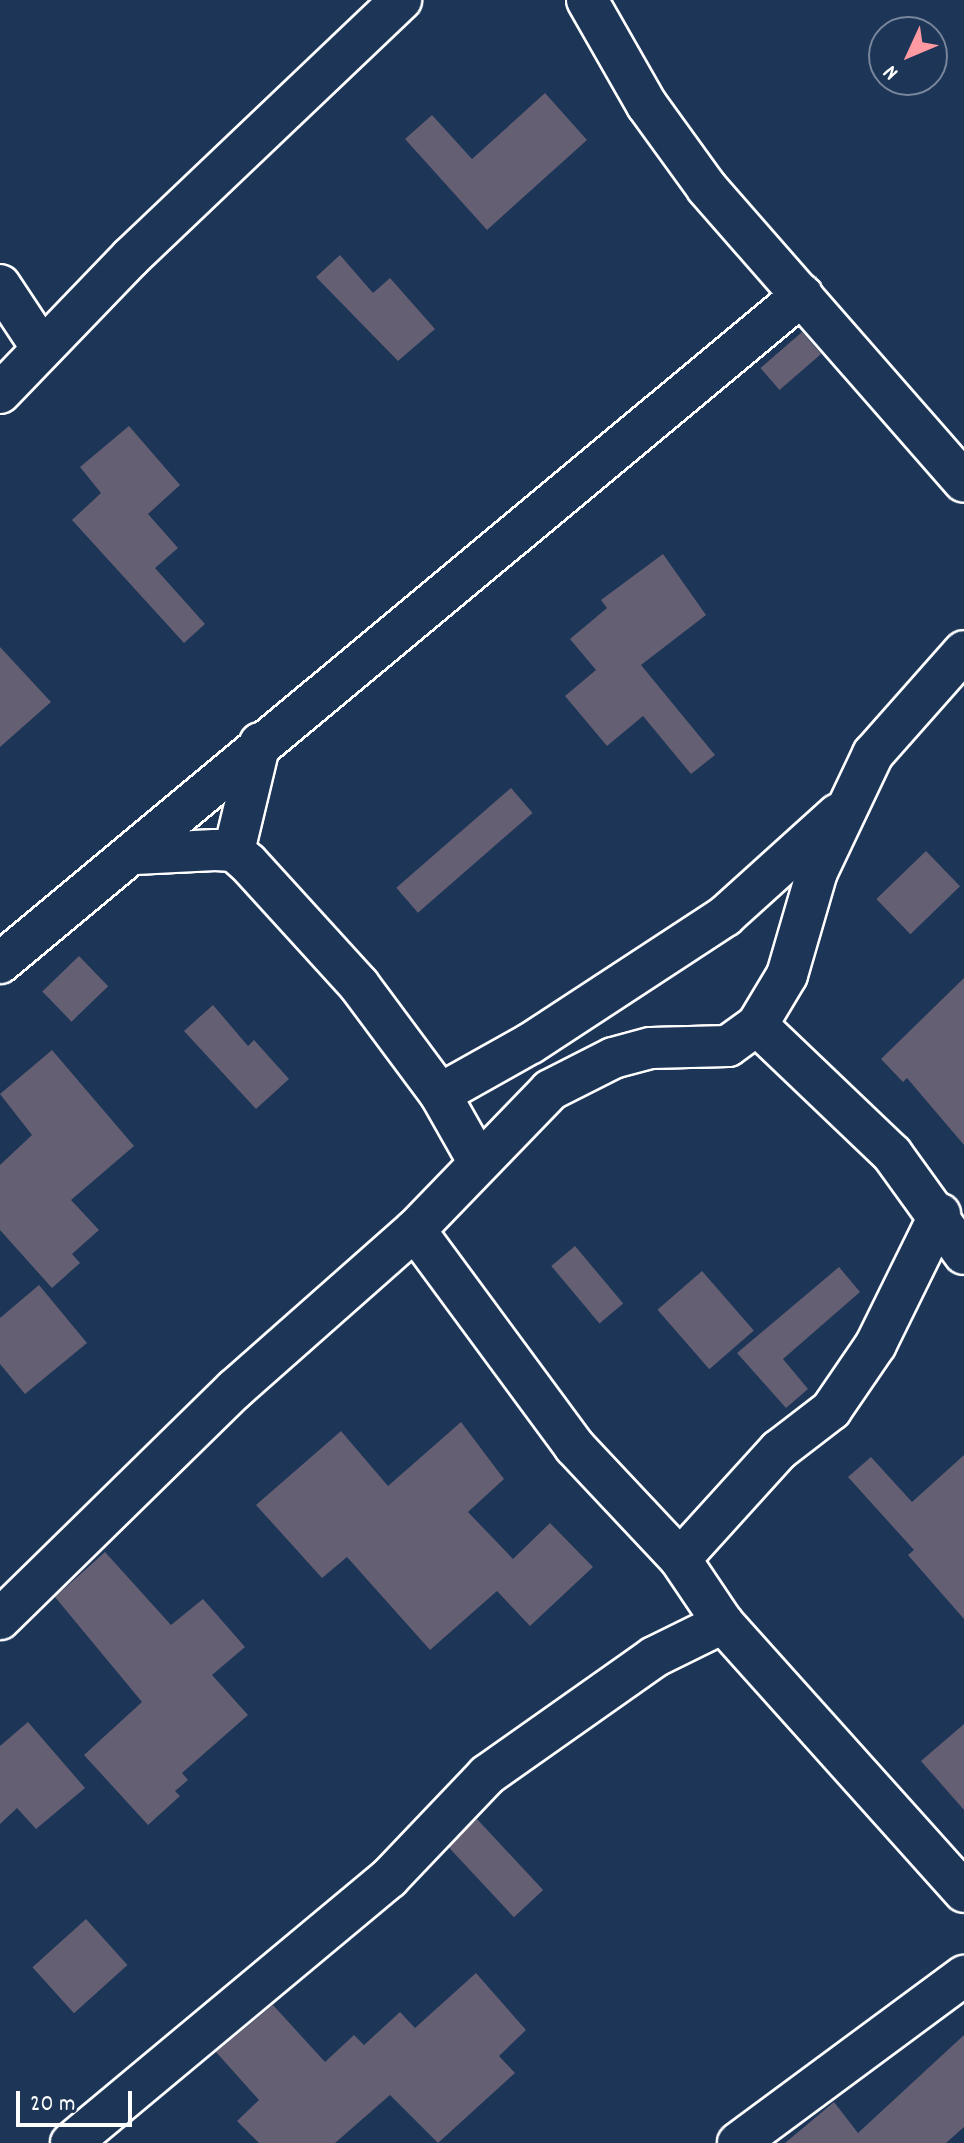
<!DOCTYPE html>
<html>
<head>
<meta charset="utf-8">
<style>
	body { margin:0 }
	#map { position:relative; width:964px; height:2143px; overflow:hidden; background:#1d3557; font-family:Dekko,sans-serif }
	div>[style] { position:absolute }
	.building>* { inset:0; background:#645f72; transform-origin:0 0 }
	.roads { filter:drop-shadow(2px 0 #fff) drop-shadow(-2px 0 #fff) drop-shadow(0 2px #fff) drop-shadow(0 -2px #fff) }
	.minor>* { height:40px; margin:-20px; padding:0 20px; transform-origin:20px; border-radius:20px; background:#1d3557 }
	span { translate:-50% -50%; white-space:nowrap; text-align:center; line-height:1.15; -webkit-text-stroke:6px #1d3557; paint-order:stroke }
	.north { position:absolute; left:868px; top:16px; width:80px; height:80px; box-sizing:border-box; background:#1d3557; border:2px solid #77869a; border-radius:50%; rotate:226deg; font-size:22px; font-weight:700; line-height:32px; text-align:center; color:#fff }
	.north::after { content:''; display:block; margin:auto; width:28px; height:36px; background:#ff9aa2; clip-path:polygon(50% 0,100% 100%,50% 72%,0 100%) }
	.scale { position:absolute; left:16px; top:2091px; width:116px; height:36px; box-sizing:border-box; border:4px solid #fff; border-top:0; padding-left:10px; font-size:24px; line-height:28px; white-space:nowrap; color:#fff; -webkit-text-stroke:6px #1d3557; paint-order:stroke }
</style>
</head>
<body>
<div id="map">
	<div class="building">
		<div style="clip-path:polygon(545px 93px,587px 140px,487px 230px,405px 139px,432px 115px,472px 159px)"></div>
		<div style="clip-path:polygon(340px 255px,373px 293px,390px 278px,435px 329px,398px 361px,316px 277px)"></div>
		<div style="left:802px;top:332px;width:29px;height:55px;rotate:49deg"></div>
		<div style="clip-path:polygon(129px 426px,180px 485px,148px 514px,178px 548px,155px 568px,205px 624px,184px 643px,72px 520px,101px 493px,80px 467px)"></div>
		<div style="clip-path:polygon(663px 554px,706px 615px,641px 665px,715px 755px,691px 774px,643px 716px,607px 746px,565px 696px,596px 670px,570px 639px,607px 608px,601px 600px)"></div>
		<div style="clip-path:polygon(0 647px,51px 702px,0 747px)"></div>
		<div style="left:511px;top:788px;width:33px;height:152px;rotate:49deg"></div>
		<div style="left:926px;top:851px;width:49px;height:69px;rotate:46deg"></div>
		<div style="left:79px;top:956px;width:42px;height:51px;rotate:46deg"></div>
		<div style="clip-path:polygon(964px 978px,964px 1145px,907px 1078px,903px 1082px,881px 1059px)"></div>
		<div style="clip-path:polygon(213px 1005px,248px 1046px,254px 1040px,289px 1079px,256px 1109px,184px 1031px)"></div>
		<div style="clip-path:polygon(52px 1050px,134px 1146px,71px 1200px,99px 1230px,72px 1254px,80px 1263px,52px 1288px,0 1230px,0 1165px,32px 1135px,0 1094px)"></div>
		<div style="left:575px;top:1246px;width:75px;height:31px;rotate:50deg"></div>
		<div style="clip-path:polygon(839px 1267px,860px 1292px,783px 1359px,808px 1389px,786px 1408px,737px 1353px)"></div>
		<div style="left:702px;top:1271px;width:79px;height:59px;rotate:49deg"></div>
		<div style="clip-path:polygon(39px 1285px,87px 1343px,25px 1394px,0 1364px,0 1318px)"></div>
		<div style="clip-path:polygon(461px 1422px,504px 1479px,468px 1512px,513px 1559px,550px 1523px,593px 1567px,530px 1626px,497px 1591px,430px 1650px,347px 1557px,322px 1578px,256px 1505px,341px 1431px,388px 1486px)"></div>
		<div style="clip-path:polygon(964px 1455px,964px 1619px,908px 1555px,914px 1550px,848px 1477px,871px 1457px,912px 1502px)"></div>
		<div style="clip-path:polygon(105px 1552px,171px 1625px,203px 1599px,245px 1647px,212px 1675px,248px 1715px,182px 1773px,188px 1780px,175px 1791px,180px 1796px,148px 1825px,84px 1755px,142px 1702px,55px 1597px)"></div>
		<div style="clip-path:polygon(28px 1722px,85px 1788px,36px 1829px,17px 1808px,0 1824px,0 1746px)"></div>
		<div style="clip-path:polygon(964px 1724px,964px 1810px,921px 1761px)"></div>
		<div style="left:477px;top:1819px;width:97px;height:40px;rotate:47deg"></div>
		<div style="left:86px;top:1919px;width:62px;height:72px;rotate:48deg"></div>
		<div style="clip-path:polygon(476px 1973px,526px 2030px,499px 2056px,515px 2073px,438px 2143px,390px 2095px,335px 2143px,259px 2143px,237px 2121px,259px 2100px,216px 2052px,273px 2005px,325px 2062px,354px 2035px,364px 2045px,400px 2012px,415px 2028px)"></div>
		<div style="clip-path:polygon(964px 2035px,964px 2127px,946px 2143px,785px 2143px,834px 2102px,858px 2133px)"></div>
	</div>
	<div class="roads">
		<div class="minor">
			<div style="left:587px;top:0;width:121px;rotate:60.3deg"></div>
			<div style="left:647px;top:105px;width:102px;rotate:54.1deg"></div>
			<div style="left:707px;top:188px;width:390px;rotate:48.8deg"></div>
			<div style="left:0;top:285px;width:74px;rotate:56.5deg"></div>
			<div style="left:0;top:393px;width:189px;rotate:-46.1deg"></div>
			<div style="left:131px;top:257px;width:373px;rotate:-43.6deg"></div>
			<div style="left:234px;top:851px;width:111px;rotate:-76.5deg"></div>
			<div style="left:135px;top:854px;width:80px;rotate:-2.9deg"></div>
			<div style="left:215px;top:850px;width:19px;rotate:3deg"></div>
			<div style="left:234px;top:851px;width:18px;rotate:41deg"></div>
			<div style="left:248px;top:863px;width:165px;rotate:47.7deg"></div>
			<div style="left:359px;top:985px;width:136px;rotate:53.4deg"></div>
			<div style="left:440px;top:1094px;width:79px;rotate:60.5deg"></div>
			<div style="left:0;top:963px;width:1044px;rotate:-39.79deg"></div>
			<div style="left:757px;top:1025px;width:187px;rotate:43.7deg"></div>
			<div style="left:892px;top:1154px;width:123px;rotate:54.2deg"></div>
			<div style="left:440px;top:1094px;width:104px;rotate:-29.3deg"></div>
			<div style="left:531px;top:1043px;width:232px;rotate:-33.2deg"></div>
			<div style="left:725px;top:916px;width:152px;rotate:-42.1deg"></div>
			<div style="left:415px;top:1230px;width:268px;rotate:53.6deg"></div>
			<div style="left:574px;top:1446px;width:155px;rotate:46.8deg"></div>
			<div style="left:680px;top:1559px;width:77px;rotate:56.1deg"></div>
			<div style="left:723px;top:1623px;width:361px;rotate:48.1deg"></div>
			<div style="left:680px;top:1559px;width:147px;rotate:-47.8deg"></div>
			<div style="left:779px;top:1450px;width:66px;rotate:-37.6deg"></div>
			<div style="left:831px;top:1410px;width:80px;rotate:-55.7deg"></div>
			<div style="left:876px;top:1344px;width:145px;rotate:-63.8deg"></div>
			<div style="left:0;top:1619px;width:329px;rotate:-44.4deg"></div>
			<div style="left:235px;top:1389px;width:240px;rotate:-41.5deg"></div>
			<div style="left:415px;top:1230px;width:194px;rotate:-46deg"></div>
			<div style="left:550px;top:1090px;width:71px;rotate:-26.9deg"></div>
			<div style="left:613px;top:1058px;width:39px;rotate:-15deg"></div>
			<div style="left:651px;top:1048px;width:77px;rotate:-1.5deg"></div>
			<div style="left:728px;top:1046px;width:36px;rotate:-36deg"></div>
			<div style="left:757px;top:1025px;width:58px;rotate:-59deg"></div>
			<div style="left:787px;top:975px;width:107px;rotate:-73.8deg"></div>
			<div style="left:817px;top:872px;width:131px;rotate:-64.6deg"></div>
			<div style="left:873px;top:754px;width:137px;rotate:-48.5deg"></div>
			<div style="left:71px;top:2143px;width:414px;rotate:-39.8deg"></div>
			<div style="left:389px;top:1878px;width:142px;rotate:-46.4deg"></div>
			<div style="left:487px;top:1775px;width:204px;rotate:-35.2deg"></div>
			<div style="left:654px;top:1657px;width:77px;rotate:-26.2deg"></div>
			<div style="left:738px;top:2143px;width:281px;rotate:-36.5deg"></div>
		</div>
	</div>
	<div class="north">N</div>
	<div class="scale">20 m</div>
</div>
</body>
</html>
